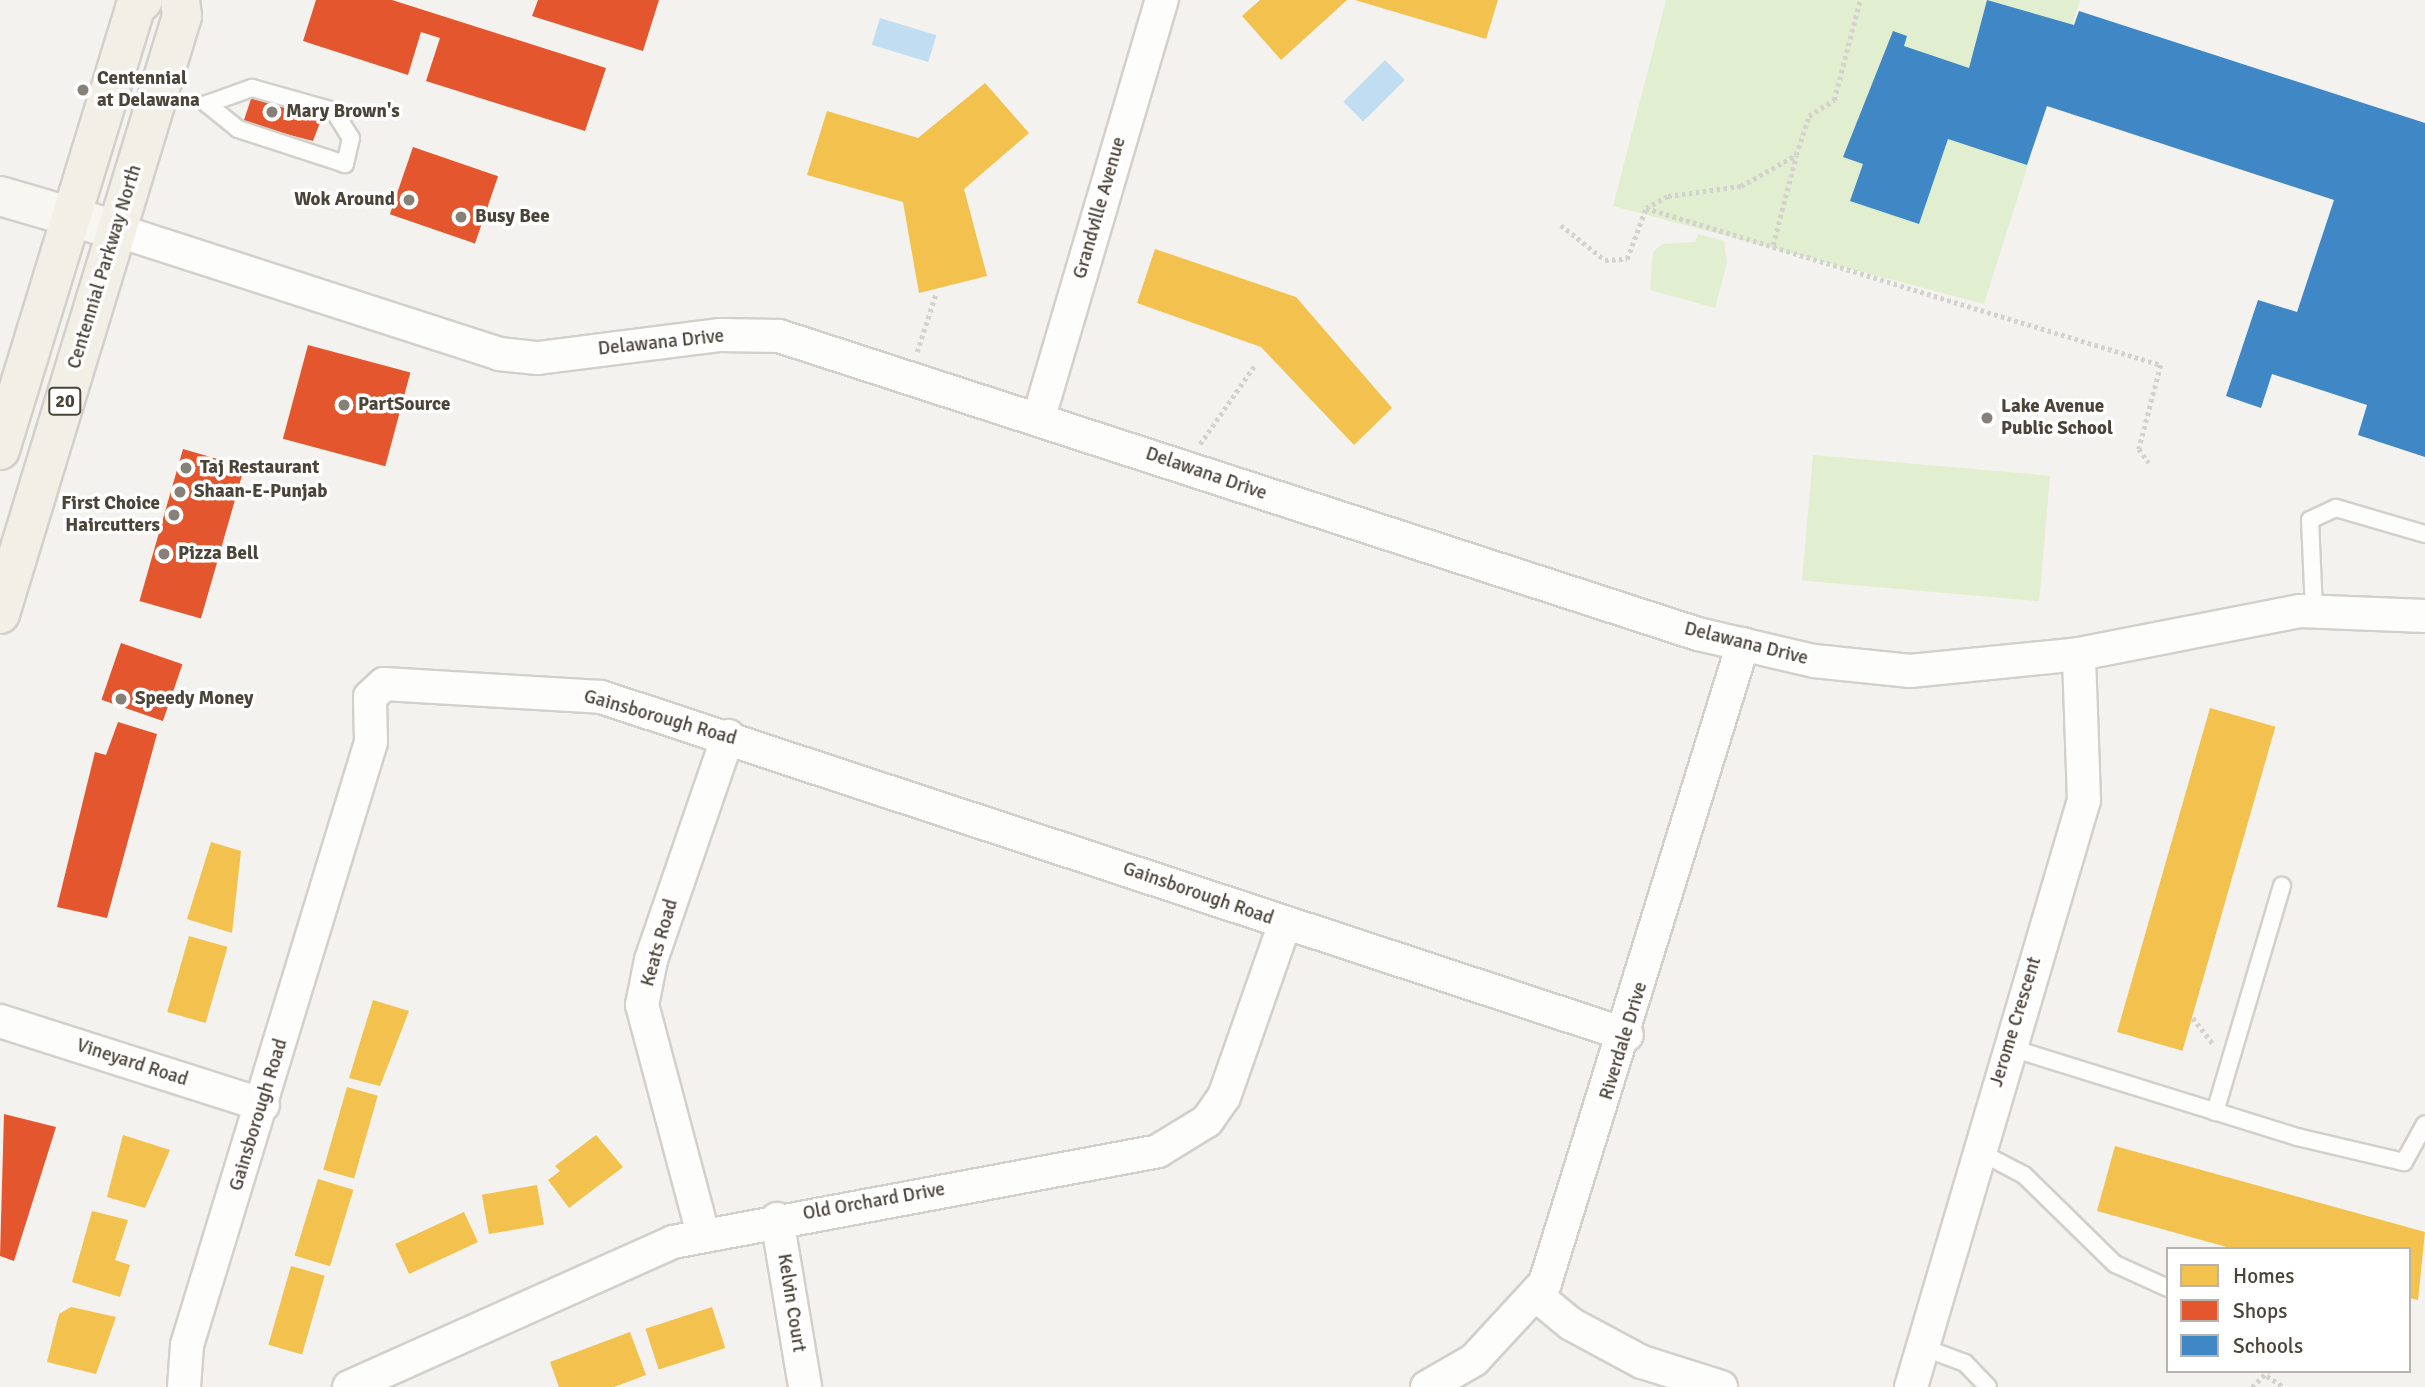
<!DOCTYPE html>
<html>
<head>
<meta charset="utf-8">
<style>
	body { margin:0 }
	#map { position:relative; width:2425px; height:1387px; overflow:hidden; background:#f4f2ee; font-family:Signika,sans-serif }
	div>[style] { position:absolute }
	.green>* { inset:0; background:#e1eecf; transform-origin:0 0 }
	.water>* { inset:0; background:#c0ddf1; transform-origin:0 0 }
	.homes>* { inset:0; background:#f2c14e; transform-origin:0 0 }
	.shops>* { inset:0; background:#e4572e; transform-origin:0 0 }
	.schools>* { inset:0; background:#3f88c5 }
	.path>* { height:4.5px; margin-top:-2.25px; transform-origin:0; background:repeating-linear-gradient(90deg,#d3d2cc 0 3.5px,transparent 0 7px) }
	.roads { filter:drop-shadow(2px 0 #d2d0cb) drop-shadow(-2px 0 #d2d0cb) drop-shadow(0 2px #d2d0cb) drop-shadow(0 -2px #d2d0cb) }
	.lane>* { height:16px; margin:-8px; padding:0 8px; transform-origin:8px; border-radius:8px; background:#fdfdfc }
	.street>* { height:32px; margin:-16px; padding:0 16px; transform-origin:16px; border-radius:16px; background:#fdfdfc }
	.secondary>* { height:38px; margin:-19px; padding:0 19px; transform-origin:19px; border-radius:19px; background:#f7f6f1 }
	.primary>* { height:38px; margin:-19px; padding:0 19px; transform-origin:19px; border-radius:19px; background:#f2efe6 }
	.dots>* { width:19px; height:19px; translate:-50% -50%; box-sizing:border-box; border:4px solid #fff; border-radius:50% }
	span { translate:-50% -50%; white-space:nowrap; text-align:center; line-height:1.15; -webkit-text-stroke:7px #fff; paint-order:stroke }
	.shield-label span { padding:2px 5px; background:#fff; border:2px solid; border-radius:5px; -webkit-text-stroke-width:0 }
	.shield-label { font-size:18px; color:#4b4439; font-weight:700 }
	.poi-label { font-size:19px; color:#4b4439; font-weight:700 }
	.left { translate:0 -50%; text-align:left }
	.right { translate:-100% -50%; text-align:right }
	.street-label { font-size:19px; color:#4b4439 }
	.legend { position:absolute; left:2166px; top:1247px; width:245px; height:126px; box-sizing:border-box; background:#fff; border:2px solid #b7b4b0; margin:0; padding:9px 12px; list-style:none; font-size:21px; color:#4b4439 }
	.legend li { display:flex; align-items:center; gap:14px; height:35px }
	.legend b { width:35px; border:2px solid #b7b4b0 }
</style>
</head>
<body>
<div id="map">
	<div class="green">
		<div style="clip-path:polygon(1666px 0,2080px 0,1984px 304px,1613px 206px)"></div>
		<div style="clip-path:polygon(1698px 234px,1724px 241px,1727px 263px,1715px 308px,1650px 290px,1653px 252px,1662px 244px,1695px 242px)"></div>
		<div style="left:1813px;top:455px;width:238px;height:126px;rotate:5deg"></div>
	</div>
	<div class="water">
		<div style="left:880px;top:18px;width:59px;height:28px;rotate:17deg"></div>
		<div style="left:1385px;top:60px;width:28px;height:59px;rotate:45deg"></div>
	</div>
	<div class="homes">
		<div style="clip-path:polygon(1260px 0,1347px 0,1281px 60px,1242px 16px)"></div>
		<div style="clip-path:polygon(1355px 0,1498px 0,1486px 39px)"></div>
		<div style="clip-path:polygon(985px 83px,1029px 133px,964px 189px,987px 276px,919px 293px,903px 202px,807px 175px,827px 111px,918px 138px)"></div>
		<div style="clip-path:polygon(1155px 249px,1296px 297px,1392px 408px,1354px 445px,1261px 347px,1137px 303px)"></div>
		<div style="left:2210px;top:708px;width:68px;height:337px;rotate:16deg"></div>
		<div style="clip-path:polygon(211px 842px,241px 851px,232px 933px,187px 919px)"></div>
		<div style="left:189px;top:936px;width:40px;height:79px;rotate:16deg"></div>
		<div style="clip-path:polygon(373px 1000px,409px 1011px,380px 1086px,349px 1078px)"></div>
		<div style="left:347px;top:1087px;width:32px;height:86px;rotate:16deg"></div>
		<div style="clip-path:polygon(123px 1135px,170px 1150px,145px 1208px,107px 1197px)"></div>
		<div style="clip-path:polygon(596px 1135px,623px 1167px,569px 1208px,548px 1180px,560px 1171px,555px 1166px)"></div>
		<div style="clip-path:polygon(2115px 1146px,2425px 1232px,2418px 1300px,2409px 1298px,2409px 1249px,2234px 1249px,2097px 1211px)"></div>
		<div style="left:318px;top:1179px;width:37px;height:80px;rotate:17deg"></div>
		<div style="left:537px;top:1185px;width:40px;height:56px;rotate:80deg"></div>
		<div style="clip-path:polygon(92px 1211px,128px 1220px,115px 1260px,130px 1265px,120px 1297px,72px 1282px)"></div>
		<div style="left:464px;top:1212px;width:33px;height:76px;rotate:65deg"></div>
		<div style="left:291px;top:1266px;width:35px;height:82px;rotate:16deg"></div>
		<div style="clip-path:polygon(71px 1307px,116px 1317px,96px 1374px,47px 1362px,59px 1314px)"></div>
		<div style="left:712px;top:1307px;width:43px;height:70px;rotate:72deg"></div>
		<div style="clip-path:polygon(630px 1332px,646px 1375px,614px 1387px,559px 1387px,550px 1362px)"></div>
	</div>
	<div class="shops">
		<div style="clip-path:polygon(316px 0,392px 0,606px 68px,585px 131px,426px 81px,440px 38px,421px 32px,408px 75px,303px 41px)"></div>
		<div style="clip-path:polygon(538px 0,659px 0,643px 51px,532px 16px)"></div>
		<div style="clip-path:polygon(253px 93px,321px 120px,313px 141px,243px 123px)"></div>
		<div style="left:413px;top:147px;width:90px;height:71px;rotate:19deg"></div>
		<div style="left:308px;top:345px;width:106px;height:97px;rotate:15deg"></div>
		<div style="left:183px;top:449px;width:64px;height:158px;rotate:16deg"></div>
		<div style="left:121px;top:643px;width:65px;height:60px;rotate:19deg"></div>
		<div style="clip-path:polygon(118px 722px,157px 734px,107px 918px,57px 907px,95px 752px,106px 755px)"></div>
		<div style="clip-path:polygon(4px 1114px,56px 1127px,14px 1261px,0 1256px)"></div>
	</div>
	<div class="schools">
		<div style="clip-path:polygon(1987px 0,2074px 25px,2079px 11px,2425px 123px,2425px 457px,2358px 435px,2367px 405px,2272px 374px,2261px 408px,2226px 396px,2258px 300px,2297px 312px,2334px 200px,2047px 106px,2027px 165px,1948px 139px,1919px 224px,1850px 201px,1863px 164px,1843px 157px,1893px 31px,1907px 36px,1904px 46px,1969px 68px)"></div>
	</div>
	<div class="path">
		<div style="left:1646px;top:208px;width:538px;rotate:16.95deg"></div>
		<div style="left:2161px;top:365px;width:87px;rotate:104.7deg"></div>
		<div style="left:2139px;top:449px;width:17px;rotate:54deg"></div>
		<div style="left:1561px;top:225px;width:56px;rotate:38.5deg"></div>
		<div style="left:1605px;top:260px;width:22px;rotate:-3deg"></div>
		<div style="left:1627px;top:259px;width:54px;rotate:-69.6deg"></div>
		<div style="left:1646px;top:208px;width:25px;rotate:-29deg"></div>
		<div style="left:1668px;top:196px;width:74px;rotate:-7.8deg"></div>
		<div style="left:1741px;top:186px;width:63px;rotate:-29.4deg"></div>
		<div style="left:1796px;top:155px;width:41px;rotate:-71.6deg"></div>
		<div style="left:1809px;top:116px;width:30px;rotate:-33deg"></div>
		<div style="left:1834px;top:100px;width:103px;rotate:-75.4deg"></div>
		<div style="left:1773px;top:245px;width:92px;rotate:-75.5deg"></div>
		<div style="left:917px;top:352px;width:62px;rotate:-72.1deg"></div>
		<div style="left:1200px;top:444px;width:96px;rotate:-55.2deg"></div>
		<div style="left:2193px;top:1018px;width:33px;rotate:52deg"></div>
		<div style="left:2267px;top:1376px;width:20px;rotate:33deg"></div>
		<div style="left:2252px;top:1387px;width:23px;rotate:-45deg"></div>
	</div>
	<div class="roads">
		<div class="lane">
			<div style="left:252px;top:88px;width:85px;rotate:15.7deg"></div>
			<div style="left:334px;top:111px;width:32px;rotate:58deg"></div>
			<div style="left:351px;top:138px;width:27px;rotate:103deg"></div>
			<div style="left:345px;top:164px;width:113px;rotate:-161.9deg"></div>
			<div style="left:238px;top:129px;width:40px;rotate:-141deg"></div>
			<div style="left:207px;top:104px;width:48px;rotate:-19.6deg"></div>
			<div style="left:2314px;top:611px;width:91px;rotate:-92.5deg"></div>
			<div style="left:2310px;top:520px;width:29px;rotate:-25deg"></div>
			<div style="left:2336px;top:508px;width:93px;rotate:16.3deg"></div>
			<div style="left:2008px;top:1047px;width:303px;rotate:17.3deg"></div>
			<div style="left:2297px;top:1137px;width:110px;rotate:13.2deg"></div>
			<div style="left:2404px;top:1162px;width:43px;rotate:-61.1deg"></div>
			<div style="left:2215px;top:1112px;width:236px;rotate:-73.5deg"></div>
			<div style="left:1978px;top:1151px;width:52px;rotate:27.6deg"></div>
			<div style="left:2024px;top:1175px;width:127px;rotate:44.4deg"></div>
			<div style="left:2115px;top:1264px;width:58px;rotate:24.4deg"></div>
			<div style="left:1922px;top:1347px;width:46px;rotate:20.4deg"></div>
			<div style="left:1965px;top:1363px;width:33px;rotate:46deg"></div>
		</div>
		<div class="street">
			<div style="left:116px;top:230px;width:403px;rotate:17.9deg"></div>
			<div style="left:499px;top:354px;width:39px;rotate:6deg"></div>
			<div style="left:538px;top:358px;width:184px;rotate:-7.2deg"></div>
			<div style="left:721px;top:335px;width:58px;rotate:1deg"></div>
			<div style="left:779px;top:336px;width:966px;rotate:17.97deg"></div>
			<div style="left:1698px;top:634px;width:119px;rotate:13.1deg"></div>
			<div style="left:1814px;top:661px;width:97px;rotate:5.9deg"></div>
			<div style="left:1910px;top:671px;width:170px;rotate:-5.7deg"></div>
			<div style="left:2079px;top:654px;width:225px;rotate:-11deg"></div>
			<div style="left:2300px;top:611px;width:125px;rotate:2.3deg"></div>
			<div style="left:1039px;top:417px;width:435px;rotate:-73.6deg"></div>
			<div style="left:0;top:1021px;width:276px;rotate:17.7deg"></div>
			<div style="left:777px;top:1219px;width:170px;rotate:80.5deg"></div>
			<div style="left:703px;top:1234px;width:237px;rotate:-104.9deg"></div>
			<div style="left:642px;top:1005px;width:46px;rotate:-78.7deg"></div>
			<div style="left:651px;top:960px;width:237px;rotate:-71deg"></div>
			<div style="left:1537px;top:1296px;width:44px;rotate:39.5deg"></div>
			<div style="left:1571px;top:1324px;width:81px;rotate:28.2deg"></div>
			<div style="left:1642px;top:1362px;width:83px;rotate:17.6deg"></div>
			<div style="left:184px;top:1387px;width:42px;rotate:-85.9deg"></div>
			<div style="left:187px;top:1345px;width:630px;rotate:-73.03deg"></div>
			<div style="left:371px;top:742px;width:45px;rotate:-91.3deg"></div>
			<div style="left:370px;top:697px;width:19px;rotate:-43deg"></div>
			<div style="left:384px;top:684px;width:217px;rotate:3.4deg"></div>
			<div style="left:601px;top:697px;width:1080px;rotate:18.23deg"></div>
			<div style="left:349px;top:1387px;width:355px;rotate:-24.1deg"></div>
			<div style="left:673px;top:1242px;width:493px;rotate:-10.6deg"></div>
			<div style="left:1158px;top:1151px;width:57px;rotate:-31.5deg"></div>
			<div style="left:1207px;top:1121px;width:29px;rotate:-55deg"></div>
			<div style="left:1224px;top:1097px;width:184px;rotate:-70.7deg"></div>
			<div style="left:1427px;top:1387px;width:54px;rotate:-29.9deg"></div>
			<div style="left:1474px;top:1360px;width:105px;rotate:-47.3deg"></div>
			<div style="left:1545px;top:1283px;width:669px;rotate:-72.78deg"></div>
			<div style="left:1911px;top:1387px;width:612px;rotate:-73.58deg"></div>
			<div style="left:2084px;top:800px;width:146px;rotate:-92deg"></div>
		</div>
		<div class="secondary">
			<div style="left:0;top:196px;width:121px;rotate:16.3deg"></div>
		</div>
		<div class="primary">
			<div style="left:0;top:450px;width:462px;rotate:-73deg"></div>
			<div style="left:135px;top:8px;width:11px;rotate:-45deg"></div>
			<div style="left:0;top:614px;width:625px;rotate:-73.07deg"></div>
			<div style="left:182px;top:16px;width:16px;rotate:-97deg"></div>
		</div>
	</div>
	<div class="dots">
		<div style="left:83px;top:90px;background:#868178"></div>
		<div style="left:272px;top:112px;background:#868178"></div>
		<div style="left:409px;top:200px;background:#868178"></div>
		<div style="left:461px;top:217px;background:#868178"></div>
		<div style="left:344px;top:405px;background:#868178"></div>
		<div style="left:1987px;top:418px;background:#868178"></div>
		<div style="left:186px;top:468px;background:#868178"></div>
		<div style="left:180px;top:492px;background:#868178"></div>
		<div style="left:174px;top:515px;background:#868178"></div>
		<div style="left:164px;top:554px;background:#868178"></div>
		<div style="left:121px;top:699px;background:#868178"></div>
	</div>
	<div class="shield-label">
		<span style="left:65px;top:401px">20</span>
	</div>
	<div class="poi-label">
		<span class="left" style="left:97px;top:90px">Centennial<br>at Delawana</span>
		<span class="left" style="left:286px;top:112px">Mary Brown's</span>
		<span class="right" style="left:395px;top:200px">Wok Around</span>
		<span class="left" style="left:475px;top:217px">Busy Bee</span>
		<span class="left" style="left:358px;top:405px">PartSource</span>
		<span class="left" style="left:2001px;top:418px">Lake Avenue<br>Public School</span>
		<span class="left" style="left:200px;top:468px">Taj Restaurant</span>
		<span class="left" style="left:194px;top:492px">Shaan-E-Punjab</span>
		<span class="right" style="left:160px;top:515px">First Choice<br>Haircutters</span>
		<span class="left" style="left:178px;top:554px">Pizza Bell</span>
		<span class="left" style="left:135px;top:699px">Speedy Money</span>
	</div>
	<div class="street-label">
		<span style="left:1100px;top:208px;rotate:-74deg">Grandville Avenue</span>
		<span style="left:105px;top:267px;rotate:-73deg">Centennial Parkway North</span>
		<span style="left:661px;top:343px;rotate:-6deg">Delawana Drive</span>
		<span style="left:1206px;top:474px;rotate:19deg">Delawana Drive</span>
		<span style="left:1746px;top:644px;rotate:14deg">Delawana Drive</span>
		<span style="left:660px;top:718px;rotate:16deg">Gainsborough Road</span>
		<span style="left:1198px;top:894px;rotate:19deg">Gainsborough Road</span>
		<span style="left:660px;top:943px;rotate:-74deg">Keats Road</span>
		<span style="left:2016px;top:1022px;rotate:-73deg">Jerome Crescent</span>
		<span style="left:1624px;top:1041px;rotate:-73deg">Riverdale Drive</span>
		<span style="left:132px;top:1063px;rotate:18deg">Vineyard Road</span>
		<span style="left:259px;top:1115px;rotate:-73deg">Gainsborough Road</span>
		<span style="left:874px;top:1202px;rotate:-10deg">Old Orchard Drive</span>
		<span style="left:791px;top:1303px;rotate:81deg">Kelvin Court</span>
	</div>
	<ul class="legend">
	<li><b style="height:19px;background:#f2c14e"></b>Homes</li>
	<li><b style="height:19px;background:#e4572e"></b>Shops</li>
	<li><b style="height:19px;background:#3f88c5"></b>Schools</li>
	</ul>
</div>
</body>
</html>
